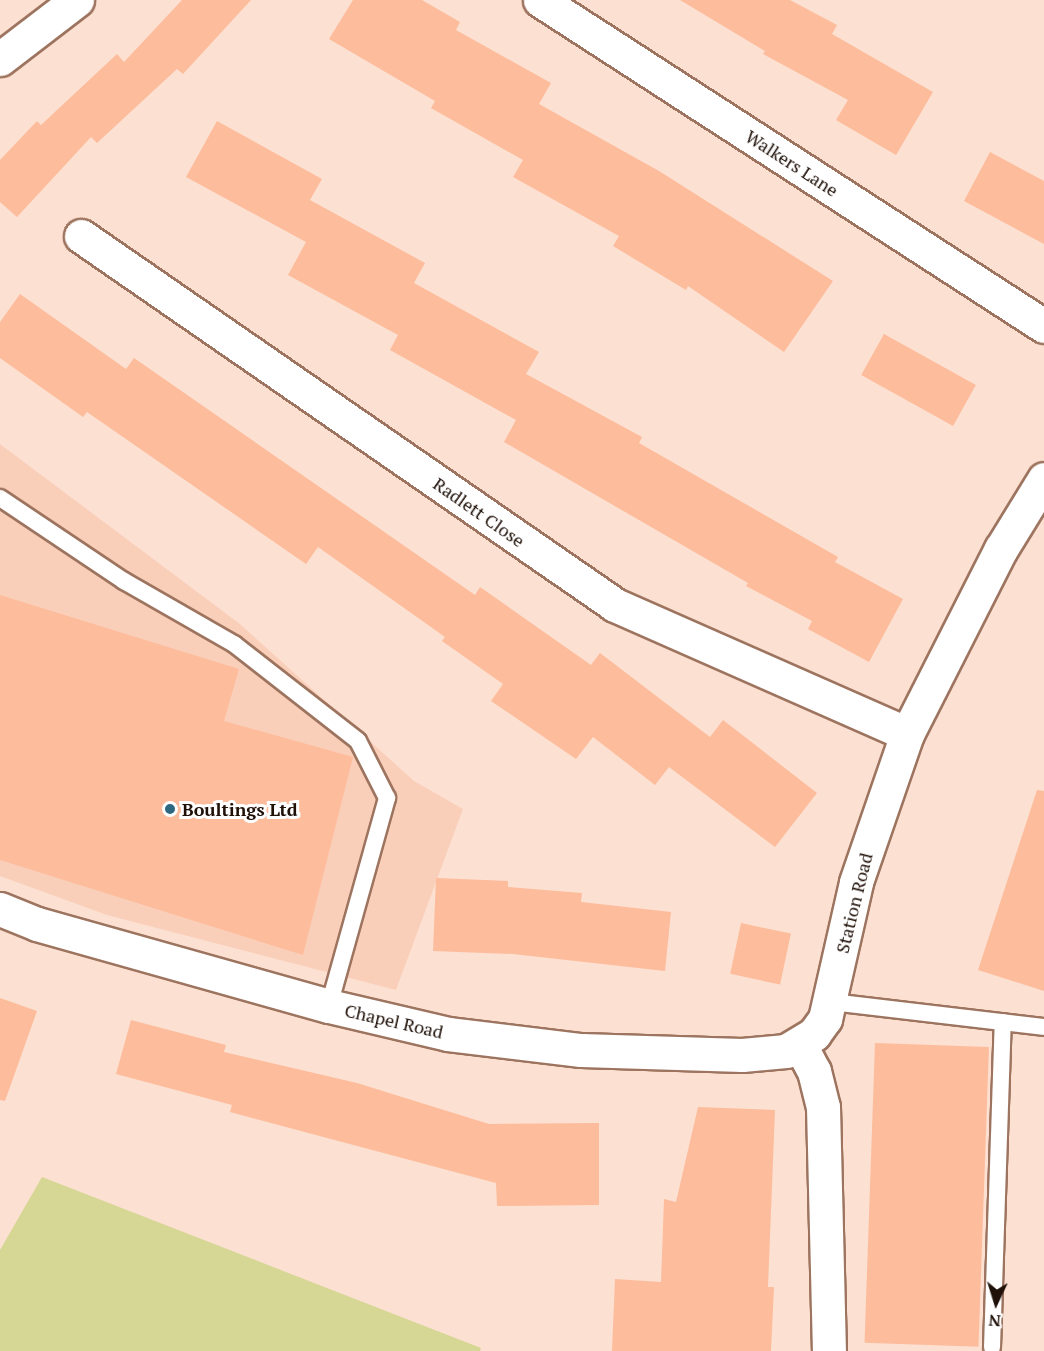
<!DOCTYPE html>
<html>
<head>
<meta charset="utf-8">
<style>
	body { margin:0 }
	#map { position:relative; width:1044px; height:1351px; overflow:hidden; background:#fce0d2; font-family:"PT Serif",serif }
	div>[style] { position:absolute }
	.built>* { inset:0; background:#facfba }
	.green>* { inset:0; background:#d6d695 }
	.building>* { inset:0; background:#fdbc9b; transform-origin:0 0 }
	.roads { filter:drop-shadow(2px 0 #9d745f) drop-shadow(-2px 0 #9d745f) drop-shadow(0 2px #9d745f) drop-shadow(0 -2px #9d745f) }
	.service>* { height:16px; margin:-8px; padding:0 8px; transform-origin:8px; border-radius:8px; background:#fff }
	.minor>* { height:33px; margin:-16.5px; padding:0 16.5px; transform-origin:16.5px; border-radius:16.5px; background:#fff }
	.tertiary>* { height:33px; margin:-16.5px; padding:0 16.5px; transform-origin:16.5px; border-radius:16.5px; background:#fff }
	.dots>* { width:16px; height:16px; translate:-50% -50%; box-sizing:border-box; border:3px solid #fff; border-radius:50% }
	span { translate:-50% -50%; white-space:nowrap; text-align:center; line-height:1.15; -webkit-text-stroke:6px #fff; paint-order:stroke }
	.street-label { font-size:18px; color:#1f1008 }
	.poi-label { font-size:18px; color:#1f1008; font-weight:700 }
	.left { translate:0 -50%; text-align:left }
	.north { position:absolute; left:966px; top:1273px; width:60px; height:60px; -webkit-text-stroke:4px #fff; paint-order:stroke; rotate:184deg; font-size:16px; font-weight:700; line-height:24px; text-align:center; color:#1f1008 }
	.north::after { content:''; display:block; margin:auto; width:21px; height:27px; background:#1f1008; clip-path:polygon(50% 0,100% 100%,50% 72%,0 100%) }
</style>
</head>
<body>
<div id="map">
	<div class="built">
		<div style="clip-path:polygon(0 444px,240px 624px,414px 781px,463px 809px,396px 990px,107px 915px,0 876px)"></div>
	</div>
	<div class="green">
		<div style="clip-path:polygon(42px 1177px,481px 1348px,480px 1351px,0 1351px,0 1250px)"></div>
	</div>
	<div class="building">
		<div style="clip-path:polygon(182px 0,251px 0,183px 74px,177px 69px,97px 143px,91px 137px,17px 217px,0 202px,0 160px,37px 121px,41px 125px,117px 54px,124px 62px)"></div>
		<div style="clip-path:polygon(353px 0,422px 0,460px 22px,456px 30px,551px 83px,539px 104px,659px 171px,833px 281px,784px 352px,688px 286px,686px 290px,613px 246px,619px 236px,513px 177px,523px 160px,431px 108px,435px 101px,329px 39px)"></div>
		<div style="clip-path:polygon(680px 0,790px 0,837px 25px,832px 34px,933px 92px,896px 155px,836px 120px,848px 100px,763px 54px,765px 51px)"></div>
		<div style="clip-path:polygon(217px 121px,322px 179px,310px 200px,425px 263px,414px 283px,539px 352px,526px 374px,642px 437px,639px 443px,838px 557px,835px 562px,903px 599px,869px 662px,808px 629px,812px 621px,746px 586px,748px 583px,504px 442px,516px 420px,390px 350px,398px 335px,288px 275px,306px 242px,186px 177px)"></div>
		<div style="clip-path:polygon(990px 152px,1044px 181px,1044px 244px,964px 201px)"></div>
		<div style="clip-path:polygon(20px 294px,126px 369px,134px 358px,475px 595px,480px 587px,591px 665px,600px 653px,710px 737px,723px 720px,817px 793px,775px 847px,669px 767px,655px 785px,593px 737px,576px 759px,491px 701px,503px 684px,442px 641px,445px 637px,318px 547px,306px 564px,87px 412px,83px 417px,0 358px,0 322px)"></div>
		<div style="left:884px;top:334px;width:105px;height:47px;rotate:29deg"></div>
		<div style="clip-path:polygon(0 595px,239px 669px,224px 721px,353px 757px,303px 955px,0 860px)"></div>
		<div style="clip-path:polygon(1037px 790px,1044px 791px,1044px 991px,978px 970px)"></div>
		<div style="clip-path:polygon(436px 878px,508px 881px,508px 887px,582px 893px,581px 902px,671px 912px,665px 971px,513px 954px,433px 951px)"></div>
		<div style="left:741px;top:923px;width:51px;height:52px;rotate:12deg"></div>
		<div style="clip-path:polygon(0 998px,37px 1011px,5px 1101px,0 1100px)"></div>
		<div style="clip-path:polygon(131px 1020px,226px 1045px,224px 1052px,357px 1083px,489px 1124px,599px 1123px,599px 1205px,497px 1206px,496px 1183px,230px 1112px,232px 1105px,116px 1074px)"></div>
		<div style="left:875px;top:1043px;width:114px;height:300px;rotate:2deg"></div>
		<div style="clip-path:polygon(698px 1107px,775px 1110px,768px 1287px,774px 1287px,771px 1351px,612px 1351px,615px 1279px,661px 1282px,664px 1199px,676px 1202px)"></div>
	</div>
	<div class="roads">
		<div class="service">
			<div style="left:0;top:498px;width:149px;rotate:33.8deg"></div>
			<div style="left:124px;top:581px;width:127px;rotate:29.8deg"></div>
			<div style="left:234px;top:644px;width:157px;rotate:38deg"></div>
			<div style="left:358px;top:741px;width:64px;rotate:63deg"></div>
			<div style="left:387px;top:798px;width:216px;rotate:105.6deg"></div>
			<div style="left:831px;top:1002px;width:214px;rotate:6.7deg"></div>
			<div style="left:992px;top:1347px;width:325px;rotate:-88.1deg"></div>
		</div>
		<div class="minor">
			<div style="left:540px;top:0;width:600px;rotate:32.9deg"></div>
			<div style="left:0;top:59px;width:97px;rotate:-37.5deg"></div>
			<div style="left:81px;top:236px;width:649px;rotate:34.64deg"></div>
			<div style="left:615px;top:605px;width:319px;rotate:23.8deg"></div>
			<div style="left:800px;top:1045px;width:30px;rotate:62deg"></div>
			<div style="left:814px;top:1071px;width:37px;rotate:76deg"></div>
			<div style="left:823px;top:1107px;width:244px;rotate:88.6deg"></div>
		</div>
		<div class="tertiary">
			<div style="left:0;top:909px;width:40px;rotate:22deg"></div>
			<div style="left:37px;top:924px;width:303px;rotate:15.7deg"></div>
			<div style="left:329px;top:1006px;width:122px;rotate:13.2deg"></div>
			<div style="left:448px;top:1034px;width:134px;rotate:6.9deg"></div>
			<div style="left:581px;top:1050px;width:161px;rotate:1.8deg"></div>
			<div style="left:742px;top:1055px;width:44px;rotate:-5.2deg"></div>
			<div style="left:786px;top:1051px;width:33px;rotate:-31deg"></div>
			<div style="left:814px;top:1034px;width:19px;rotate:-54deg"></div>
			<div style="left:825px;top:1019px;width:140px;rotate:-77.2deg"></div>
			<div style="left:856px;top:882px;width:157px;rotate:-71deg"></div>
			<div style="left:907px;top:734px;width:208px;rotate:-63.1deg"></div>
			<div style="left:1001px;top:549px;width:82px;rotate:-58.4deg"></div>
		</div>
	</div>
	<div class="dots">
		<div style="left:170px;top:809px;background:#2d6880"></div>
	</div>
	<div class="street-label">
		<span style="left:792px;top:163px;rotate:33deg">Walkers Lane</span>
		<span style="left:479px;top:512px;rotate:35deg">Radlett Close</span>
		<span style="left:854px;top:903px;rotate:-76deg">Station Road</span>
		<span style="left:394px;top:1021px;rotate:13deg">Chapel Road</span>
	</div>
	<div class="poi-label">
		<span class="left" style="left:182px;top:809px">Boultings Ltd</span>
	</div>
	<div class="north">N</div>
</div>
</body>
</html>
